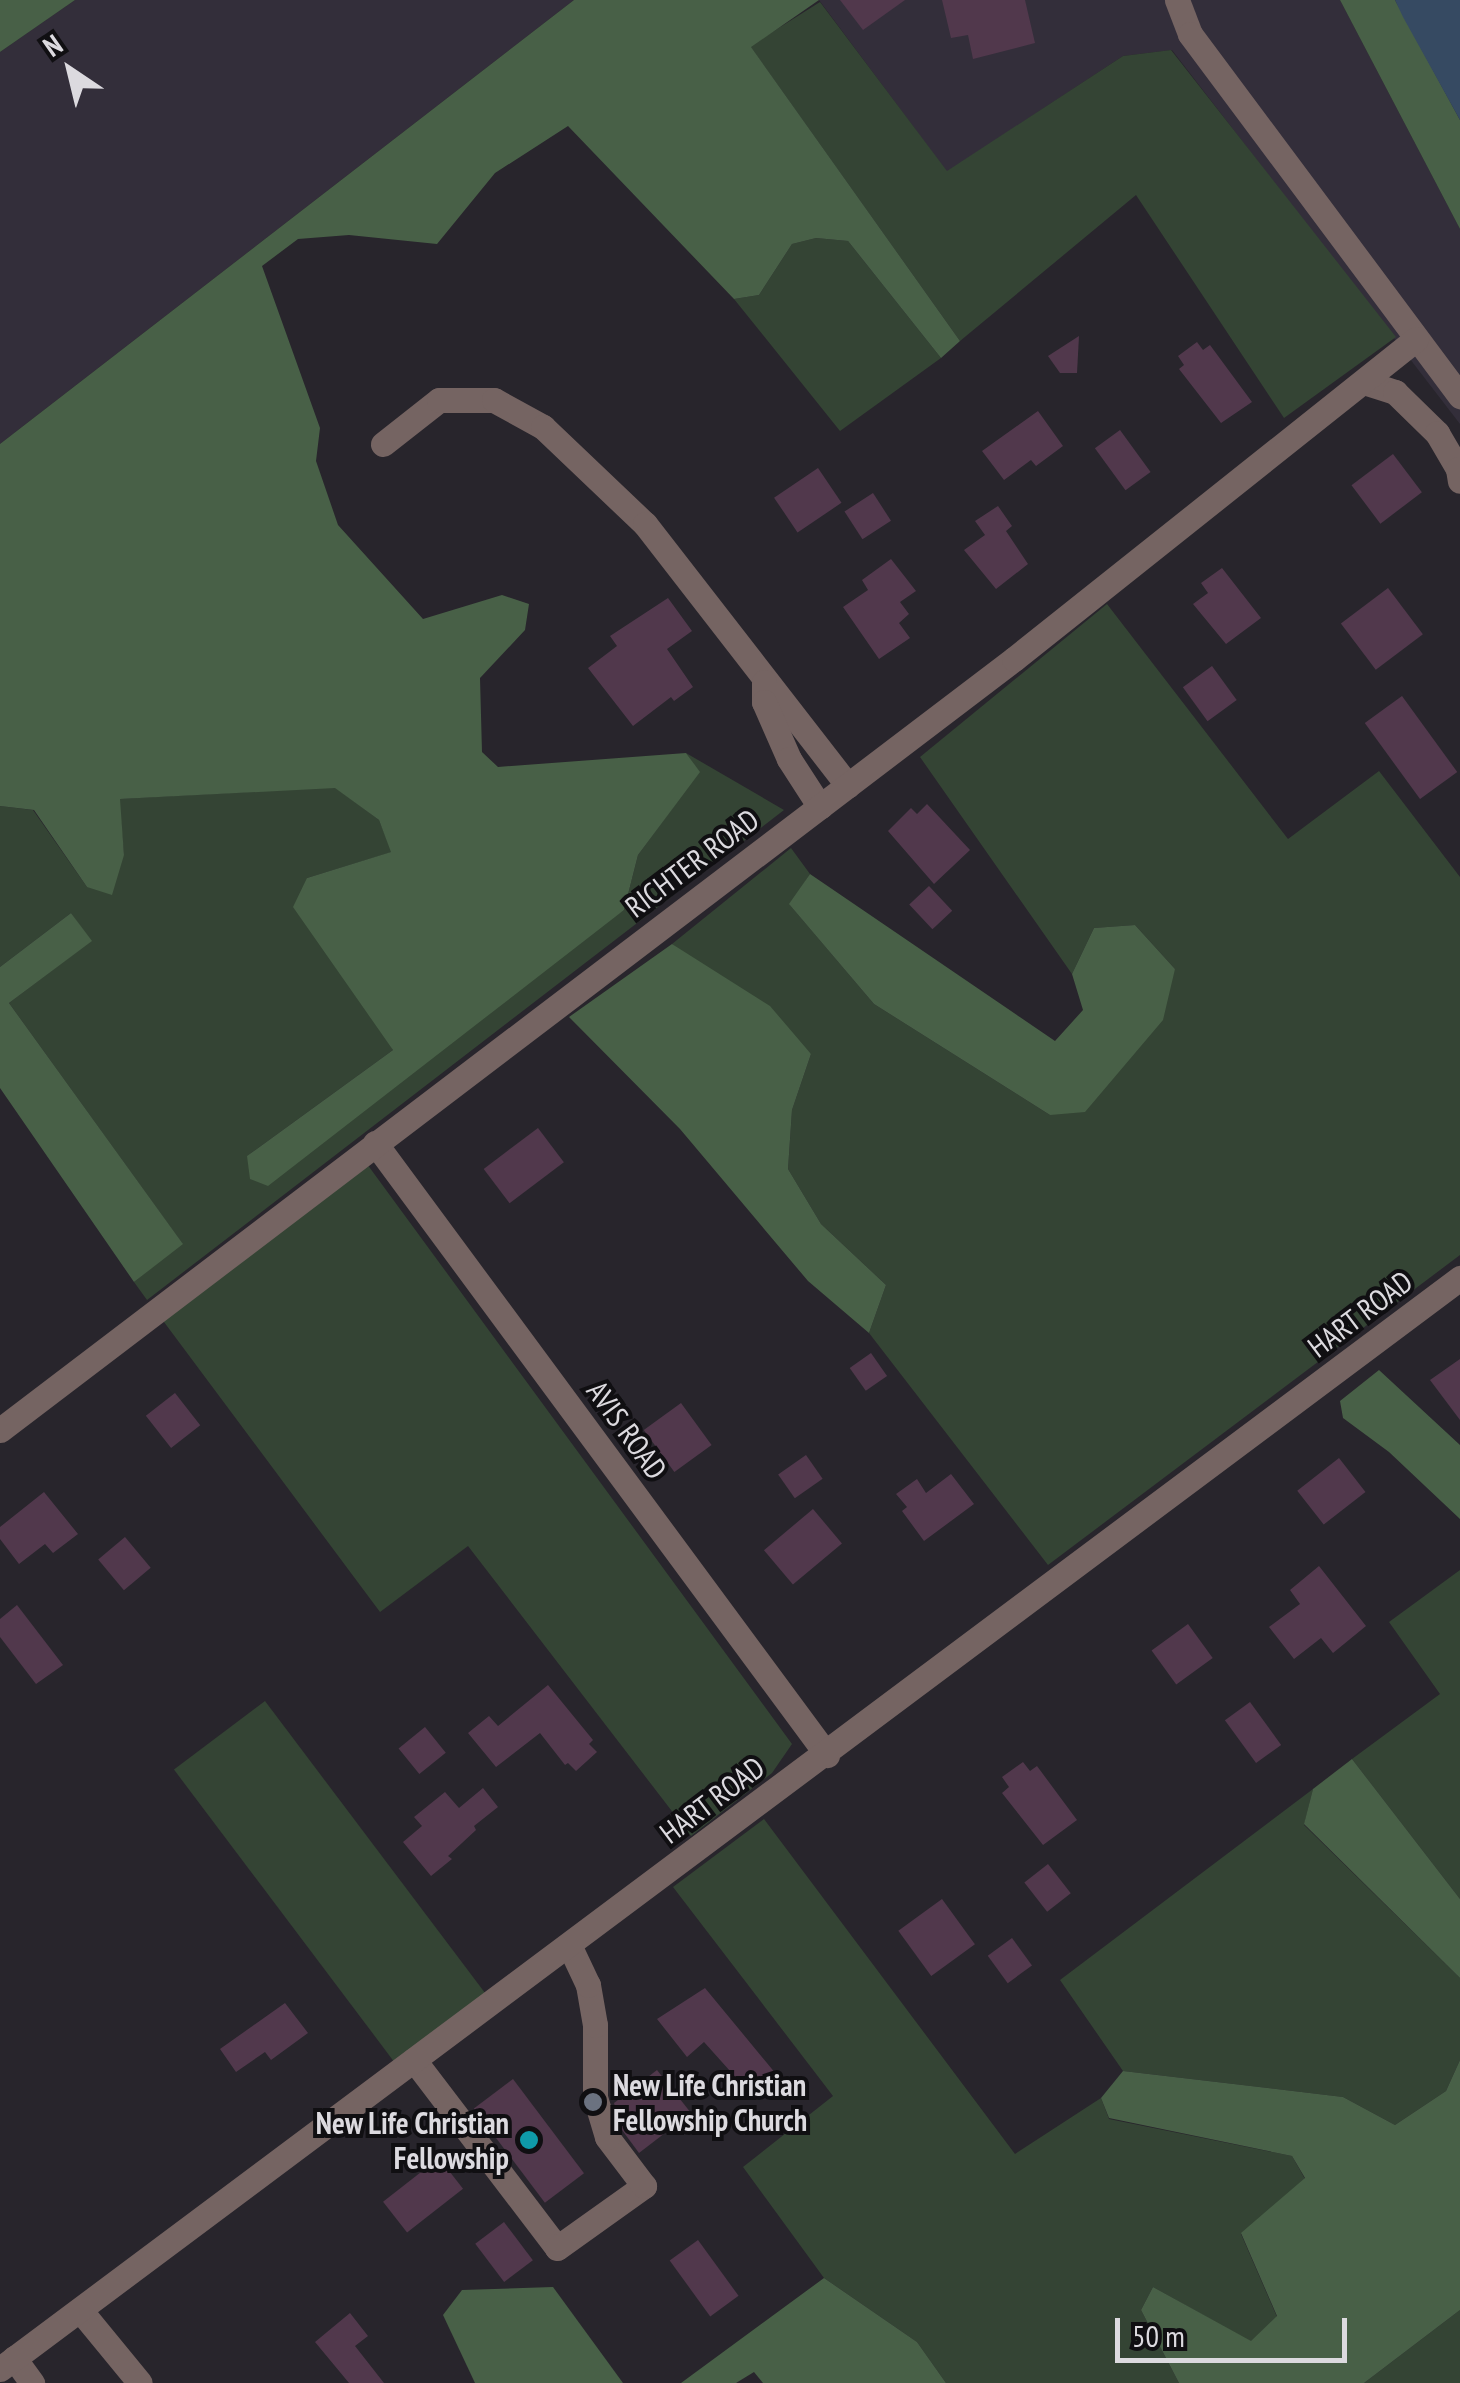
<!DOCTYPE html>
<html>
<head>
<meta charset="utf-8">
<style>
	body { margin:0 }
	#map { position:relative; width:1460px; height:2383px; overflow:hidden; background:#28252c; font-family:"PT Sans Narrow",sans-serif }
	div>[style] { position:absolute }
	.built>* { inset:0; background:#332e3a }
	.green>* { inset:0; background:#344434; transform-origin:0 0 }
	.forest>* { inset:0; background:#486047 }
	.water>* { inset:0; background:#364a62 }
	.building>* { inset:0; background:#51384c; transform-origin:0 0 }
	.minor>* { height:25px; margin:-12.5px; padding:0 12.5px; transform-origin:12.5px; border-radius:12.5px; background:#756462 }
	.dots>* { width:28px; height:28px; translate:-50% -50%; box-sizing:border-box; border:5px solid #100f12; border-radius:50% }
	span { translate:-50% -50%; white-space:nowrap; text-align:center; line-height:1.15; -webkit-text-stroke:8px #100f12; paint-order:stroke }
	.street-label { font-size:30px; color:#dcdadf }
	.poi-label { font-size:30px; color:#dcdadf; font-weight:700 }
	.left { translate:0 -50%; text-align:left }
	.right { translate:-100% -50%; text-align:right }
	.north { position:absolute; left:20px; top:20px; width:100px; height:100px; -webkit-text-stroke:8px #100f12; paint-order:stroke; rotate:325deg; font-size:28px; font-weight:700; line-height:40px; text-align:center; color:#dcdadf }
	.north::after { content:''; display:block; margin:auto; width:35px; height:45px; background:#dcdadf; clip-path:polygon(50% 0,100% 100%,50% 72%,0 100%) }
	.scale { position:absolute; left:1115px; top:2318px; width:232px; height:45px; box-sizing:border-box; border:5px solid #dcdadf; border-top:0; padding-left:12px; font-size:30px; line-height:35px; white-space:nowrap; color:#dcdadf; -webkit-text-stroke:8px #100f12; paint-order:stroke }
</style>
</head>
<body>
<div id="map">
	<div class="built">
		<div style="clip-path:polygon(75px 0,574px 0,0 444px,0 52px)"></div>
		<div style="clip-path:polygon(819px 0,1340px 0,1460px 229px,1460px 424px,1172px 50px,1123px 56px,947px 172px)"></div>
	</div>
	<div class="green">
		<div style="clip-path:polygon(820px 2px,947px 171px,1123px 56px,1171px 50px,1396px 337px,1284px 418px,1136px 195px,960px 341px,750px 46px)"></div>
		<div style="clip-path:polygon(816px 238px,848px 241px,941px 358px,840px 431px,734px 299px,759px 295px,792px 244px)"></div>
		<div style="clip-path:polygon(1107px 604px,1288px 839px,1379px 771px,1460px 877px,1460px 1255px,1048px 1565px,869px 1333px,886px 1285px,821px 1224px,788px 1169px,792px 1110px,811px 1054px,672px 944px,791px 848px,810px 874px,790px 905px,874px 1004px,1050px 1115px,1175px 969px,1135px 925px,1094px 928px,1072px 974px,920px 757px)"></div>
		<div style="clip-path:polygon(686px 753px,784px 810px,147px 1300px,134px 1282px,182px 1243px,9px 1003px,91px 941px,71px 913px,0 967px,0 806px,33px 810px,87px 887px,124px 855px,119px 799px,335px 787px,379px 820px,392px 852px,307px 878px,393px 1050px,247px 1156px,624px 910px,638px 855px,699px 772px)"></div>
		<div style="clip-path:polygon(367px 1164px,792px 1744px,772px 1773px,691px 1836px,468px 1546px,380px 1612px,161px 1318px)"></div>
		<div style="clip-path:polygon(1460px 1570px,1460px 1899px,1352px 1759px,1440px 1694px,1389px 1622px)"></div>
		<div style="left:265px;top:1701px;width:366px;height:114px;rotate:53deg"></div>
		<div style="clip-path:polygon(1313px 1789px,1304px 1825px,1460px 1978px,1460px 2060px,1446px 2091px,1395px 2125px,1343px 2097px,1123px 2071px,1060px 1980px)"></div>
		<div style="clip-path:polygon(764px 1819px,1015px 2154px,1101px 2098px,1109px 2119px,1292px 2156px,1305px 2179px,1241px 2234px,1277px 2317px,1251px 2342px,1153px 2287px,1141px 2310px,1179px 2383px,946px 2383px,917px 2342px,824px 2278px,743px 2167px,833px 2096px,673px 1887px)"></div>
		<div style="clip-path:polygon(1460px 2310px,1460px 2383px,1364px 2383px)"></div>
	</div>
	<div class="forest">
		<div style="clip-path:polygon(0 0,75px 0,0 52px)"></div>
		<div style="clip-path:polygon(574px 0,819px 0,751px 47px,960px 341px,941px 358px,848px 241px,816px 238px,792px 244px,759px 295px,734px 299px,568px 126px,495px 173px,437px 244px,349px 235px,298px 239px,262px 266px,320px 428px,316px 461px,338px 525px,423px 619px,502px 595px,529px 604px,525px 630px,480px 678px,482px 752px,498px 767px,686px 753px,700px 772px,638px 855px,624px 910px,268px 1186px,250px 1179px,247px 1156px,393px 1050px,293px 907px,307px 878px,391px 852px,379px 820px,335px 788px,120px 799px,124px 855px,112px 895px,87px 887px,34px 810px,0 806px,0 444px)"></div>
		<div style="clip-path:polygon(1340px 0,1395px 0,1460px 120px,1460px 229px)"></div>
		<div style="clip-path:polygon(810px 874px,1055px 1041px,1083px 1010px,1072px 974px,1094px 928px,1135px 925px,1175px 969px,1163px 1020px,1085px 1112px,1050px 1115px,874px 1004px,789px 904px)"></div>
		<div style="clip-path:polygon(71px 913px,92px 941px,9px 1003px,183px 1244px,134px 1282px,0 1088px,0 967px)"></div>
		<div style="clip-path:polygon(672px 944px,770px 1006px,811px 1054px,792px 1110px,788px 1169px,821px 1224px,886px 1285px,869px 1333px,808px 1281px,680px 1129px,569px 1017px)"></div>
		<div style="clip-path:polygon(1379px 1370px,1460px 1445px,1460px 1519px,1389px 1452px,1343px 1418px,1340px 1401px)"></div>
		<div style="clip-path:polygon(1352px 1759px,1460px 1899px,1460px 1978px,1304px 1824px,1313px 1789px)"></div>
		<div style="clip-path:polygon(1460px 2060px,1460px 2310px,1364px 2383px,1179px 2383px,1141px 2310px,1153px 2287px,1251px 2341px,1277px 2316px,1241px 2233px,1305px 2178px,1292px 2156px,1109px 2118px,1101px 2098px,1123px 2071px,1343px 2097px,1395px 2125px,1446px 2091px)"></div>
		<div style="clip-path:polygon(824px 2278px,917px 2342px,946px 2383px,763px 2383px,754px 2372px,736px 2383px,681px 2383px)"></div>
		<div style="clip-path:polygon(553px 2287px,623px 2383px,475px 2383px,443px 2315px,462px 2290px)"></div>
	</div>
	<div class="water">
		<div style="clip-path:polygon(1395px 0,1460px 0,1460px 120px,1403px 17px)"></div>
	</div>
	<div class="building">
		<div style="clip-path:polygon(840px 0,905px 0,863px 30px)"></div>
		<div style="clip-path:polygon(942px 0,1025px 0,1035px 43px,973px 59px,968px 35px,951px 38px)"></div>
		<div style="clip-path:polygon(1079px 336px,1077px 373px,1060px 373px,1048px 356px)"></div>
		<div style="clip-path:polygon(1197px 342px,1203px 350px,1210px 345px,1252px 402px,1221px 423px,1179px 369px,1184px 365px,1178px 356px)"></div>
		<div style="clip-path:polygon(1038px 411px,1063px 446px,1036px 466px,1031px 460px,1004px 480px,982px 451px)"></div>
		<div style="left:1120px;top:430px;width:52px;height:31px;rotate:54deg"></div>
		<div style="left:1393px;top:454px;width:48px;height:52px;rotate:53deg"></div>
		<div style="left:818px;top:468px;width:42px;height:53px;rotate:56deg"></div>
		<div style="left:873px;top:493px;width:33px;height:34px;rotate:57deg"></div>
		<div style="clip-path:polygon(998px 506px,1012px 526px,1006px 531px,1028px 564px,996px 589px,964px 550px,985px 535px,975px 521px)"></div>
		<div style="clip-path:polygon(891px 559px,916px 591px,900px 602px,909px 614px,899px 623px,910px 638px,879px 659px,843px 607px,868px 590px,862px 580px)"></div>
		<div style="clip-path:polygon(1222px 568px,1261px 618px,1226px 644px,1193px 604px,1208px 593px,1201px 583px)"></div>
		<div style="left:1388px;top:588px;width:58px;height:59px;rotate:53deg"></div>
		<div style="clip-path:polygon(668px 598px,692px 631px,667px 649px,693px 687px,674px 701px,671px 697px,633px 726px,588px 668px,617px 646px,610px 636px)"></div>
		<div style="left:1212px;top:666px;width:42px;height:36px;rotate:54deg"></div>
		<div style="left:1402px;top:696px;width:94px;height:46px;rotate:54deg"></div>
		<div style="clip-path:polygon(927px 804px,970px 850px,934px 884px,888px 831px,911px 808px,917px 814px)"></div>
		<div style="left:929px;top:886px;width:34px;height:27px;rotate:47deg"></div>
		<div style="left:538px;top:1128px;width:43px;height:68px;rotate:53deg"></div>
		<div style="left:871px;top:1353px;width:28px;height:26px;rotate:55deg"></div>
		<div style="clip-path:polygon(1460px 1359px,1460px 1420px,1430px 1380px)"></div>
		<div style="left:175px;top:1393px;width:41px;height:37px;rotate:52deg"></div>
		<div style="left:681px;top:1403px;width:52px;height:46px;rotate:54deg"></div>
		<div style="left:806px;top:1455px;width:29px;height:34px;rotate:55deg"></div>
		<div style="left:1339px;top:1458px;width:43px;height:53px;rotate:52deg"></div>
		<div style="clip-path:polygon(951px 1474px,974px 1504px,924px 1541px,902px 1511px,907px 1507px,896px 1494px,917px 1479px,926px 1493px)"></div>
		<div style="clip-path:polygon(44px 1492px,78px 1534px,53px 1553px,45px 1544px,19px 1564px,0 1539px,0 1527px)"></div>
		<div style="left:813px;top:1509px;width:45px;height:64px;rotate:50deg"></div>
		<div style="left:125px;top:1537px;width:40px;height:35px;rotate:50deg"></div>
		<div style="clip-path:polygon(1319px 1566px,1366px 1626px,1333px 1653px,1321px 1638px,1294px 1659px,1269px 1627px,1300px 1604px,1290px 1590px)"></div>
		<div style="clip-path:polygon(17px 1605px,63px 1665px,36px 1684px,0 1637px,0 1619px)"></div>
		<div style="left:1188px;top:1624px;width:42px;height:45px;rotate:54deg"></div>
		<div style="clip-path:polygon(548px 1685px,593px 1740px,589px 1744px,597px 1752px,576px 1771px,568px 1763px,565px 1765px,540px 1733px,496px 1767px,468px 1733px,489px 1716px,498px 1726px)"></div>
		<div style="left:1250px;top:1702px;width:53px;height:31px;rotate:54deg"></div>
		<div style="left:425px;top:1727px;width:33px;height:34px;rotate:51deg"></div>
		<div style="clip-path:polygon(1023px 1762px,1030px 1771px,1037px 1766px,1077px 1820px,1043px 1845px,1002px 1793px,1009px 1787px,1002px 1777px)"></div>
		<div style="clip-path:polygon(483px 1788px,498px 1807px,474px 1826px,476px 1830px,448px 1856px,452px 1859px,431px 1876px,403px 1842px,422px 1826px,414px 1817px,445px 1792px,459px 1808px)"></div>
		<div style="left:1048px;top:1864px;width:37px;height:30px;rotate:52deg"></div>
		<div style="left:942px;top:1899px;width:56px;height:54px;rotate:54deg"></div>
		<div style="left:1012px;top:1938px;width:34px;height:30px;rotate:54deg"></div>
		<div style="clip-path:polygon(705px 1988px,781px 2080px,756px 2100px,704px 2042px,687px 2057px,657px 2019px)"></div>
		<div style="clip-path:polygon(285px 2003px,308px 2033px,271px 2060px,265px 2052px,236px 2072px,220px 2049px)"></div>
		<div style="clip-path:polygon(657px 2070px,691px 2113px,639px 2153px,622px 2130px,614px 2103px)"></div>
		<div style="left:513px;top:2079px;width:118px;height:49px;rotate:53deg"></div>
		<div style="left:439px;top:2158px;width:39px;height:71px;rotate:52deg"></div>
		<div style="left:504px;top:2222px;width:48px;height:36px;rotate:53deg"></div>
		<div style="left:698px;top:2240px;width:69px;height:35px;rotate:54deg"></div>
		<div style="clip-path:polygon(350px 2313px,368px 2336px,355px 2346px,384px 2383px,349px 2383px,315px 2342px)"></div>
	</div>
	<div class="minor">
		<div style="left:1177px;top:0;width:36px;rotate:69deg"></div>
		<div style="left:1190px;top:34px;width:452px;rotate:53.3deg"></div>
		<div style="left:1364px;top:382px;width:33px;rotate:18deg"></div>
		<div style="left:1395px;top:392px;width:59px;rotate:44.3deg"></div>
		<div style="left:1437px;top:433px;width:42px;rotate:59.7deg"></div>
		<div style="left:1458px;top:469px;width:12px;rotate:81deg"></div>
		<div style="left:383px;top:444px;width:71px;rotate:-38.2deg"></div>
		<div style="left:439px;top:400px;width:55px"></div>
		<div style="left:494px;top:400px;width:56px;rotate:28.9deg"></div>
		<div style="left:543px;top:427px;width:141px;rotate:43.6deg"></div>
		<div style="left:645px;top:524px;width:331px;rotate:52.2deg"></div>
		<div style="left:764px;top:682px;width:20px;rotate:90deg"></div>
		<div style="left:764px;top:702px;width:62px;rotate:66.3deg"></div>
		<div style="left:789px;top:759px;width:57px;rotate:57.1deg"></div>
		<div style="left:375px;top:1143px;width:761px;rotate:53.55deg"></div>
		<div style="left:0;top:1430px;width:1274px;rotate:-37.25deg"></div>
		<div style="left:1014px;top:659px;width:514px;rotate:-38.52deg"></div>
		<div style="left:414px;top:2060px;width:236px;rotate:52.7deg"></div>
		<div style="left:557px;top:2248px;width:107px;rotate:-35.5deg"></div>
		<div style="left:644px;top:2186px;width:61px;rotate:-127.1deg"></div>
		<div style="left:607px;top:2137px;width:42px;rotate:-106.7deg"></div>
		<div style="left:595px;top:2097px;width:72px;rotate:-90deg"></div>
		<div style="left:595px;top:2025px;width:41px;rotate:-99.9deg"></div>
		<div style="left:588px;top:1985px;width:42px;rotate:-115.3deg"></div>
		<div style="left:80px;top:2310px;width:94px;rotate:50.6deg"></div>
		<div style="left:14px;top:2358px;width:31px;rotate:54deg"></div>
		<div style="left:0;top:2369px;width:1823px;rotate:-36.77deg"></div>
	</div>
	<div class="dots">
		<div style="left:593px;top:2102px;background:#6b7280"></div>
		<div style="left:529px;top:2140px;background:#0f9aa8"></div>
	</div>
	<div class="street-label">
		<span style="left:692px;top:863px;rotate:-37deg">RICHTER ROAD</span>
		<span style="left:1360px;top:1314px;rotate:-37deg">HART ROAD</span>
		<span style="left:627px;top:1430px;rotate:54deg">AVIS ROAD</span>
		<span style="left:712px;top:1800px;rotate:-37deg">HART ROAD</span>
	</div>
	<div class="poi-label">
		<span class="left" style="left:613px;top:2102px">New Life Christian<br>Fellowship Church</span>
		<span class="right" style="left:509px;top:2140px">New Life Christian<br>Fellowship</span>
	</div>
	<div class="north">N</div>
	<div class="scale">50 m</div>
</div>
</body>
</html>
